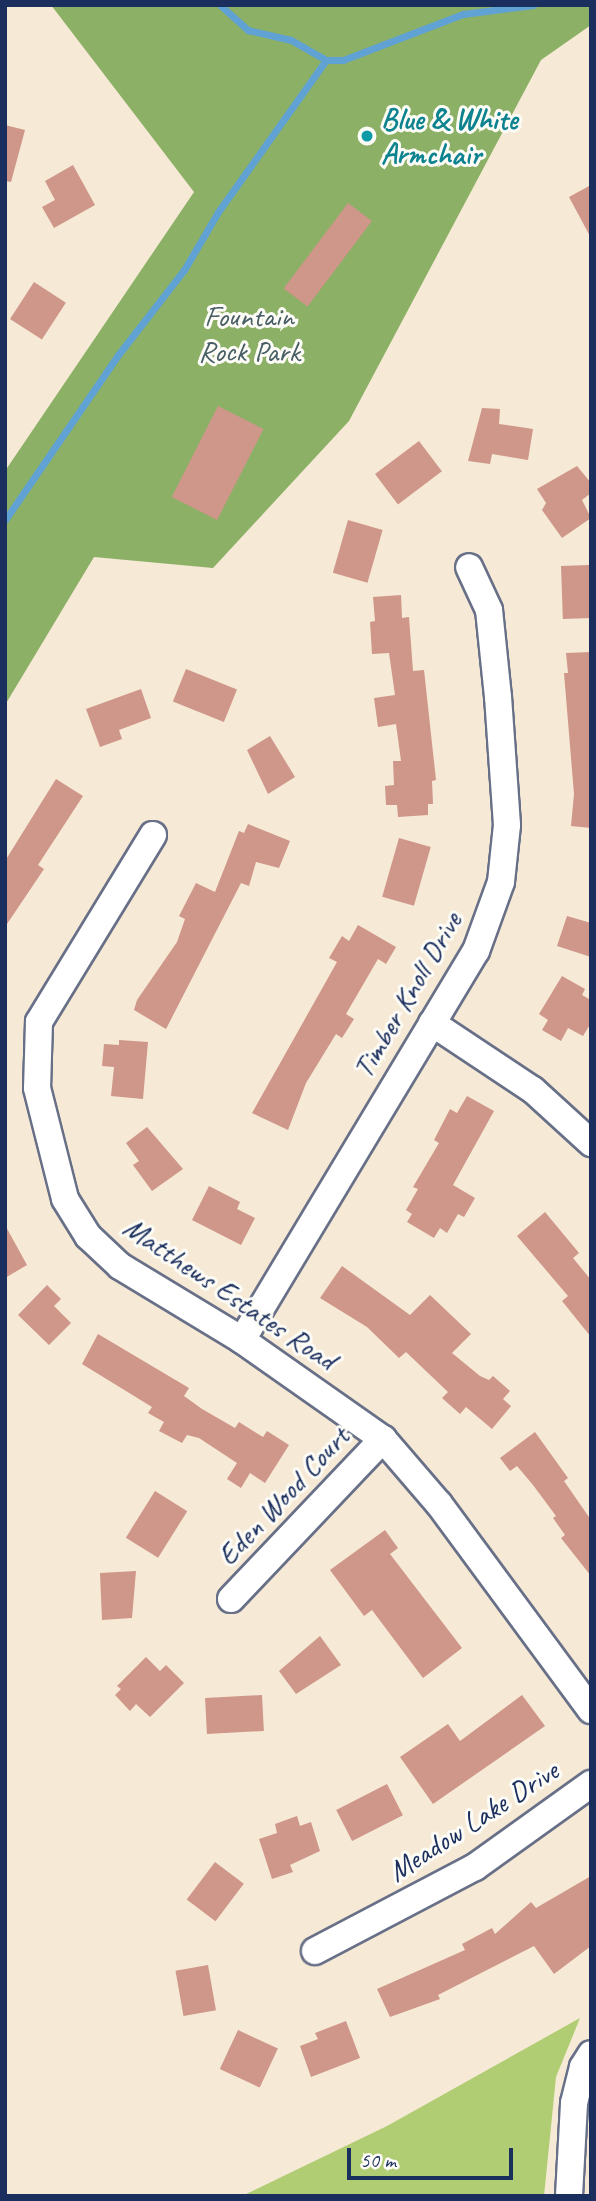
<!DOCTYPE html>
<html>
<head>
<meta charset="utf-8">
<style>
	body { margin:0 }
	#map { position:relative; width:596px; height:2201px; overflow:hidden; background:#f6e9d5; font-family:Caveat,sans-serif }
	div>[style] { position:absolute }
	.green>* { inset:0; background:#b0cd74 }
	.forest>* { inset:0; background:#8cb066 }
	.stream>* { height:7px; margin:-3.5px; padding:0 3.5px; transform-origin:3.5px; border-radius:3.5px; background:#61a2d4 }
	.building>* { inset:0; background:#cf968a; transform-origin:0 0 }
	.roads { filter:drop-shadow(2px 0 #687088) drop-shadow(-2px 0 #687088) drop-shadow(0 2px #687088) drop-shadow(0 -2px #687088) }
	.minor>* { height:26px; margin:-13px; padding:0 13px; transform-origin:13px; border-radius:13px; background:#fff }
	.dots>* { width:19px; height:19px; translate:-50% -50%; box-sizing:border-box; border:4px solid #fdfcf7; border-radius:50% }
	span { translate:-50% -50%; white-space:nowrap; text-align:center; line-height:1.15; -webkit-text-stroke:6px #fdfcf7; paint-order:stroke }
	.culture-label { font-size:30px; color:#0d838f; font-weight:700 }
	.left { translate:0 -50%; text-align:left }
	.park-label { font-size:30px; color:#485e65 }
	.street-label { font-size:30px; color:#1b2f5e }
	.frame { position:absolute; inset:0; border:7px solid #1b2f5e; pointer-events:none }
	.scale { position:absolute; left:347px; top:2148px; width:166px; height:32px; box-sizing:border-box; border:4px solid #1b2f5e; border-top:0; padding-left:9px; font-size:21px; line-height:24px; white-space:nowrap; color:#1b2f5e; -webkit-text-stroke:5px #fdfcf7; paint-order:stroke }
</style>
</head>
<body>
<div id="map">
	<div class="green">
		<div style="clip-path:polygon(580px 2018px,556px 2077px,544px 2196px,242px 2196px,387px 2126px)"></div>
	</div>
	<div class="forest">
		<div style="clip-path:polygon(51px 5px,591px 5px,591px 25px,541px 60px,349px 421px,213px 568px,94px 557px,5px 705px,5px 471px,194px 192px)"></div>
	</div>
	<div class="stream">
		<div style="left:220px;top:5px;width:38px;rotate:42deg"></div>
		<div style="left:248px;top:30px;width:44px;rotate:13.1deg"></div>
		<div style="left:291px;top:40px;width:40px;rotate:29.7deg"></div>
		<div style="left:326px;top:60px;width:17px"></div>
		<div style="left:343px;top:60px;width:129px;rotate:-21deg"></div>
		<div style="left:463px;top:14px;width:71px;rotate:-7.3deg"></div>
		<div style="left:5px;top:520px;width:200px;rotate:-55.6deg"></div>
		<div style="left:118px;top:355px;width:108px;rotate:-52.2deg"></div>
		<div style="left:184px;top:270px;width:67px;rotate:-59.6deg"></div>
		<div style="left:218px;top:212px;width:186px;rotate:-54.6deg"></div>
	</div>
	<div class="building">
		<div style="clip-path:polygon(5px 125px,25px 130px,11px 182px,5px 181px)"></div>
		<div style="clip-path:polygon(73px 165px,95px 205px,54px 228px,42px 207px,55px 200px,45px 181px)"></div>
		<div style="clip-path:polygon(591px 185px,591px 238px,569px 197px)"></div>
		<div style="left:348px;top:203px;width:30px;height:107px;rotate:37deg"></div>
		<div style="left:34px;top:282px;width:38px;height:44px;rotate:33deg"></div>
		<div style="left:218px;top:406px;width:51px;height:102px;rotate:27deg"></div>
		<div style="clip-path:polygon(482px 408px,500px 409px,499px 424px,533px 429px,528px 460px,492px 454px,490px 464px,468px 461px)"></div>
		<div style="left:419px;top:441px;width:38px;height:55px;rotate:53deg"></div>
		<div style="clip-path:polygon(577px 466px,591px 483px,591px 493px,582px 500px,591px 518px,562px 538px,542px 510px,546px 503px,537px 489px)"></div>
		<div style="left:348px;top:520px;width:36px;height:55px;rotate:16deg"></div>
		<div style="left:589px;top:565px;width:53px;height:28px;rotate:88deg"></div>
		<div style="clip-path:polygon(401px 595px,402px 618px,409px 617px,413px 671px,424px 670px,436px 780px,432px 781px,433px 804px,428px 804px,428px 815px,398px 817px,397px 805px,386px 805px,385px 786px,394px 785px,393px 761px,401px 761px,396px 724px,378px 727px,374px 698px,395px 695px,389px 653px,372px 654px,370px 622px,375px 621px,373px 597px)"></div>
		<div style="clip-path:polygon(591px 652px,591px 828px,571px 826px,574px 794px,564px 673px,568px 673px,566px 653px)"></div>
		<div style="left:186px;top:669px;width:55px;height:35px;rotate:22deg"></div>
		<div style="clip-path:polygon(141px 689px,151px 718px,119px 730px,122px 739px,100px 747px,86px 709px)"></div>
		<div style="clip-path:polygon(270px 736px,295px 777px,268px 794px,247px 750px)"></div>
		<div style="clip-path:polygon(56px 779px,83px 796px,38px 865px,44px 869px,5px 927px,5px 861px)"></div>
		<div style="clip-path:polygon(248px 824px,290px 841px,279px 868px,256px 862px,249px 886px,241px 883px,166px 1029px,134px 1010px,137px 1000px,177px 942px,185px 919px,179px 916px,196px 883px,215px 892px,239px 831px,244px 833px)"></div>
		<div style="left:399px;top:838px;width:33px;height:61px;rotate:16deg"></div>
		<div style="clip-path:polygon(567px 916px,591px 923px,591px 957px,557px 946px)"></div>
		<div style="clip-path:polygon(358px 925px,396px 947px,386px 964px,378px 959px,346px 1014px,354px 1019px,342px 1038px,336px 1034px,306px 1083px,288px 1130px,252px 1113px,337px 962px,329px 958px,342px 936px,349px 941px)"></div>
		<div style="clip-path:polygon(562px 976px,585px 989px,582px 995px,591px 1000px,591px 1023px,583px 1036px,568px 1028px,561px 1041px,542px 1030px,548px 1020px,539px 1014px)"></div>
		<div style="clip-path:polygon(119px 1040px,148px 1042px,143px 1099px,111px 1096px,114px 1067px,102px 1066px,104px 1044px,119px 1045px)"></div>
		<div style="clip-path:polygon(467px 1096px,494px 1111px,453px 1185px,475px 1198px,464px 1217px,458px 1214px,447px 1233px,440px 1228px,434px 1238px,407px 1222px,412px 1214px,406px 1210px,418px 1189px,413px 1187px,439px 1143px,434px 1140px,450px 1109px,457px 1113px)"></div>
		<div style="clip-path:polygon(147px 1127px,183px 1169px,152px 1191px,133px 1165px,139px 1161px,126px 1143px)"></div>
		<div style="clip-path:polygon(209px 1186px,240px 1202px,237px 1209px,255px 1218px,241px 1245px,192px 1220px)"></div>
		<div style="clip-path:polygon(545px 1212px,579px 1253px,573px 1258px,591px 1280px,591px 1337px,562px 1301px,568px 1296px,517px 1236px)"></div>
		<div style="clip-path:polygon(5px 1225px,27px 1265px,5px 1278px)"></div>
		<div style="clip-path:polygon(342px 1266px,410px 1315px,430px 1295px,471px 1334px,452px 1353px,480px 1376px,489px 1380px,493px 1376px,510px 1391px,503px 1399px,511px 1406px,492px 1429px,466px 1407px,460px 1414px,442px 1398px,448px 1392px,406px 1352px,399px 1358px,367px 1327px,320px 1298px)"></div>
		<div style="clip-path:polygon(47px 1285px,61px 1299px,54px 1306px,71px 1323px,49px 1345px,18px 1315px)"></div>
		<div style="clip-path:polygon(98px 1334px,189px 1388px,184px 1396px,202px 1409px,235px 1428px,239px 1422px,263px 1437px,267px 1431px,289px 1445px,265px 1483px,250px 1473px,241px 1488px,227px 1479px,237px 1463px,199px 1438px,187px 1435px,182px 1443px,159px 1431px,164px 1422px,148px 1413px,152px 1407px,82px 1364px)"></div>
		<div style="clip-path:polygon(535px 1432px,568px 1478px,564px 1481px,591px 1520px,591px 1576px,561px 1538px,565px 1535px,553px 1518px,556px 1516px,533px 1485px,517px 1466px,510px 1471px,500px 1458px)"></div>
		<div style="left:155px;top:1491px;width:38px;height:55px;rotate:32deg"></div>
		<div style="clip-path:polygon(385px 1530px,398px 1548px,390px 1554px,462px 1648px,423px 1678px,372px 1610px,364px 1616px,330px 1570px)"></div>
		<div style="clip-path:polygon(136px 1571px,132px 1618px,102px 1620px,100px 1573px)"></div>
		<div style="clip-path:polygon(320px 1636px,341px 1665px,296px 1694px,279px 1671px)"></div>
		<div style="clip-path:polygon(146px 1657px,160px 1671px,166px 1665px,184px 1683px,150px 1717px,136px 1704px,130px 1711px,115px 1695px,121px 1689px,117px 1686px)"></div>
		<div style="left:262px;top:1695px;width:36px;height:57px;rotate:87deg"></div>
		<div style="clip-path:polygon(522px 1695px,545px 1726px,433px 1804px,400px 1757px,448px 1724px,460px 1741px)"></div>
		<div style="left:387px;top:1784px;width:35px;height:57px;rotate:63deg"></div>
		<div style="clip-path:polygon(297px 1816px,300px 1826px,311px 1822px,320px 1851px,290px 1865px,293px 1872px,272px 1879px,259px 1839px,277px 1833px,275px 1824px)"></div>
		<div style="left:215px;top:1862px;width:36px;height:47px;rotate:37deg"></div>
		<div style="clip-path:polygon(591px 1876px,591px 1946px,554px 1974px,534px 1946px,438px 1995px,440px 1999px,390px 2017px,377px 1989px,465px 1950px,462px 1944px,492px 1928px,495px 1934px,531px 1902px,536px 1908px)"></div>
		<div style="left:208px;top:1965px;width:46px;height:33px;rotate:80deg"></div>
		<div style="clip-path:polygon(346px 2021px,360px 2058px,311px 2077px,300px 2046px,318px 2039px,315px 2033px)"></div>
		<div style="left:238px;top:2030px;width:44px;height:43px;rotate:25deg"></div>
	</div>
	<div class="roads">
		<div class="minor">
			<div style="left:153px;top:835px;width:219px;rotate:121.4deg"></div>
			<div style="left:39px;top:1022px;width:66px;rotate:91.7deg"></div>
			<div style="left:37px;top:1088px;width:114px;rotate:75.8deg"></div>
			<div style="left:65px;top:1199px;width:44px;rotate:58.1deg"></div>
			<div style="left:88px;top:1236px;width:44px;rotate:43.2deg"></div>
			<div style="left:120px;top:1266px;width:143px;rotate:31.2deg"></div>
			<div style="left:242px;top:1340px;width:172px;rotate:35.1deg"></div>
			<div style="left:383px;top:1439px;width:86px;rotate:49.3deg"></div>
			<div style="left:439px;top:1504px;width:256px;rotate:53.6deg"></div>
			<div style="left:432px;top:1023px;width:121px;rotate:33.6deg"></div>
			<div style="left:533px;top:1090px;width:79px;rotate:42.4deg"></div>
			<div style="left:242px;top:1340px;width:454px;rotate:-59deg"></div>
			<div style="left:476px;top:951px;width:73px;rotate:-70.1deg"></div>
			<div style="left:501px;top:882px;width:57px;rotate:-84deg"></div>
			<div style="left:507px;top:825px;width:128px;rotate:-94deg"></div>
			<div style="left:498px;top:697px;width:87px;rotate:-95.9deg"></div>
			<div style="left:489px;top:610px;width:47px;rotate:-114.9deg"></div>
			<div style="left:231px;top:1599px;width:221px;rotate:-46.5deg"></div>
			<div style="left:315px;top:1951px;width:181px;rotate:-27.7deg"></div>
			<div style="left:475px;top:1867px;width:143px;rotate:-35.6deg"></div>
			<div style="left:569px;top:2196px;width:93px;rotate:-86.9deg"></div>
			<div style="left:574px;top:2103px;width:37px;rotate:-76deg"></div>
			<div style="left:583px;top:2067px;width:15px;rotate:-58deg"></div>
		</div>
	</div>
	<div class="dots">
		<div style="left:367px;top:136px;background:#0f9aa8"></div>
	</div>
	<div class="culture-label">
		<span class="left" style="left:381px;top:136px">Blue &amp; White<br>Armchair</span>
	</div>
	<div class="park-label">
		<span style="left:249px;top:333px">Fountain<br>Rock Park</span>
	</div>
	<div class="street-label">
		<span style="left:407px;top:995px;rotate:-60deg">Timber Knoll Drive</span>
		<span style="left:230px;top:1293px;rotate:34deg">Matthews Estates Road</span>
		<span style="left:283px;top:1496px;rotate:-47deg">Eden Wood Court</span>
		<span style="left:473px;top:1821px;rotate:-33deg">Meadow Lake Drive</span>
	</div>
	<div class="frame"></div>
	<div class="scale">50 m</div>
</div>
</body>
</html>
